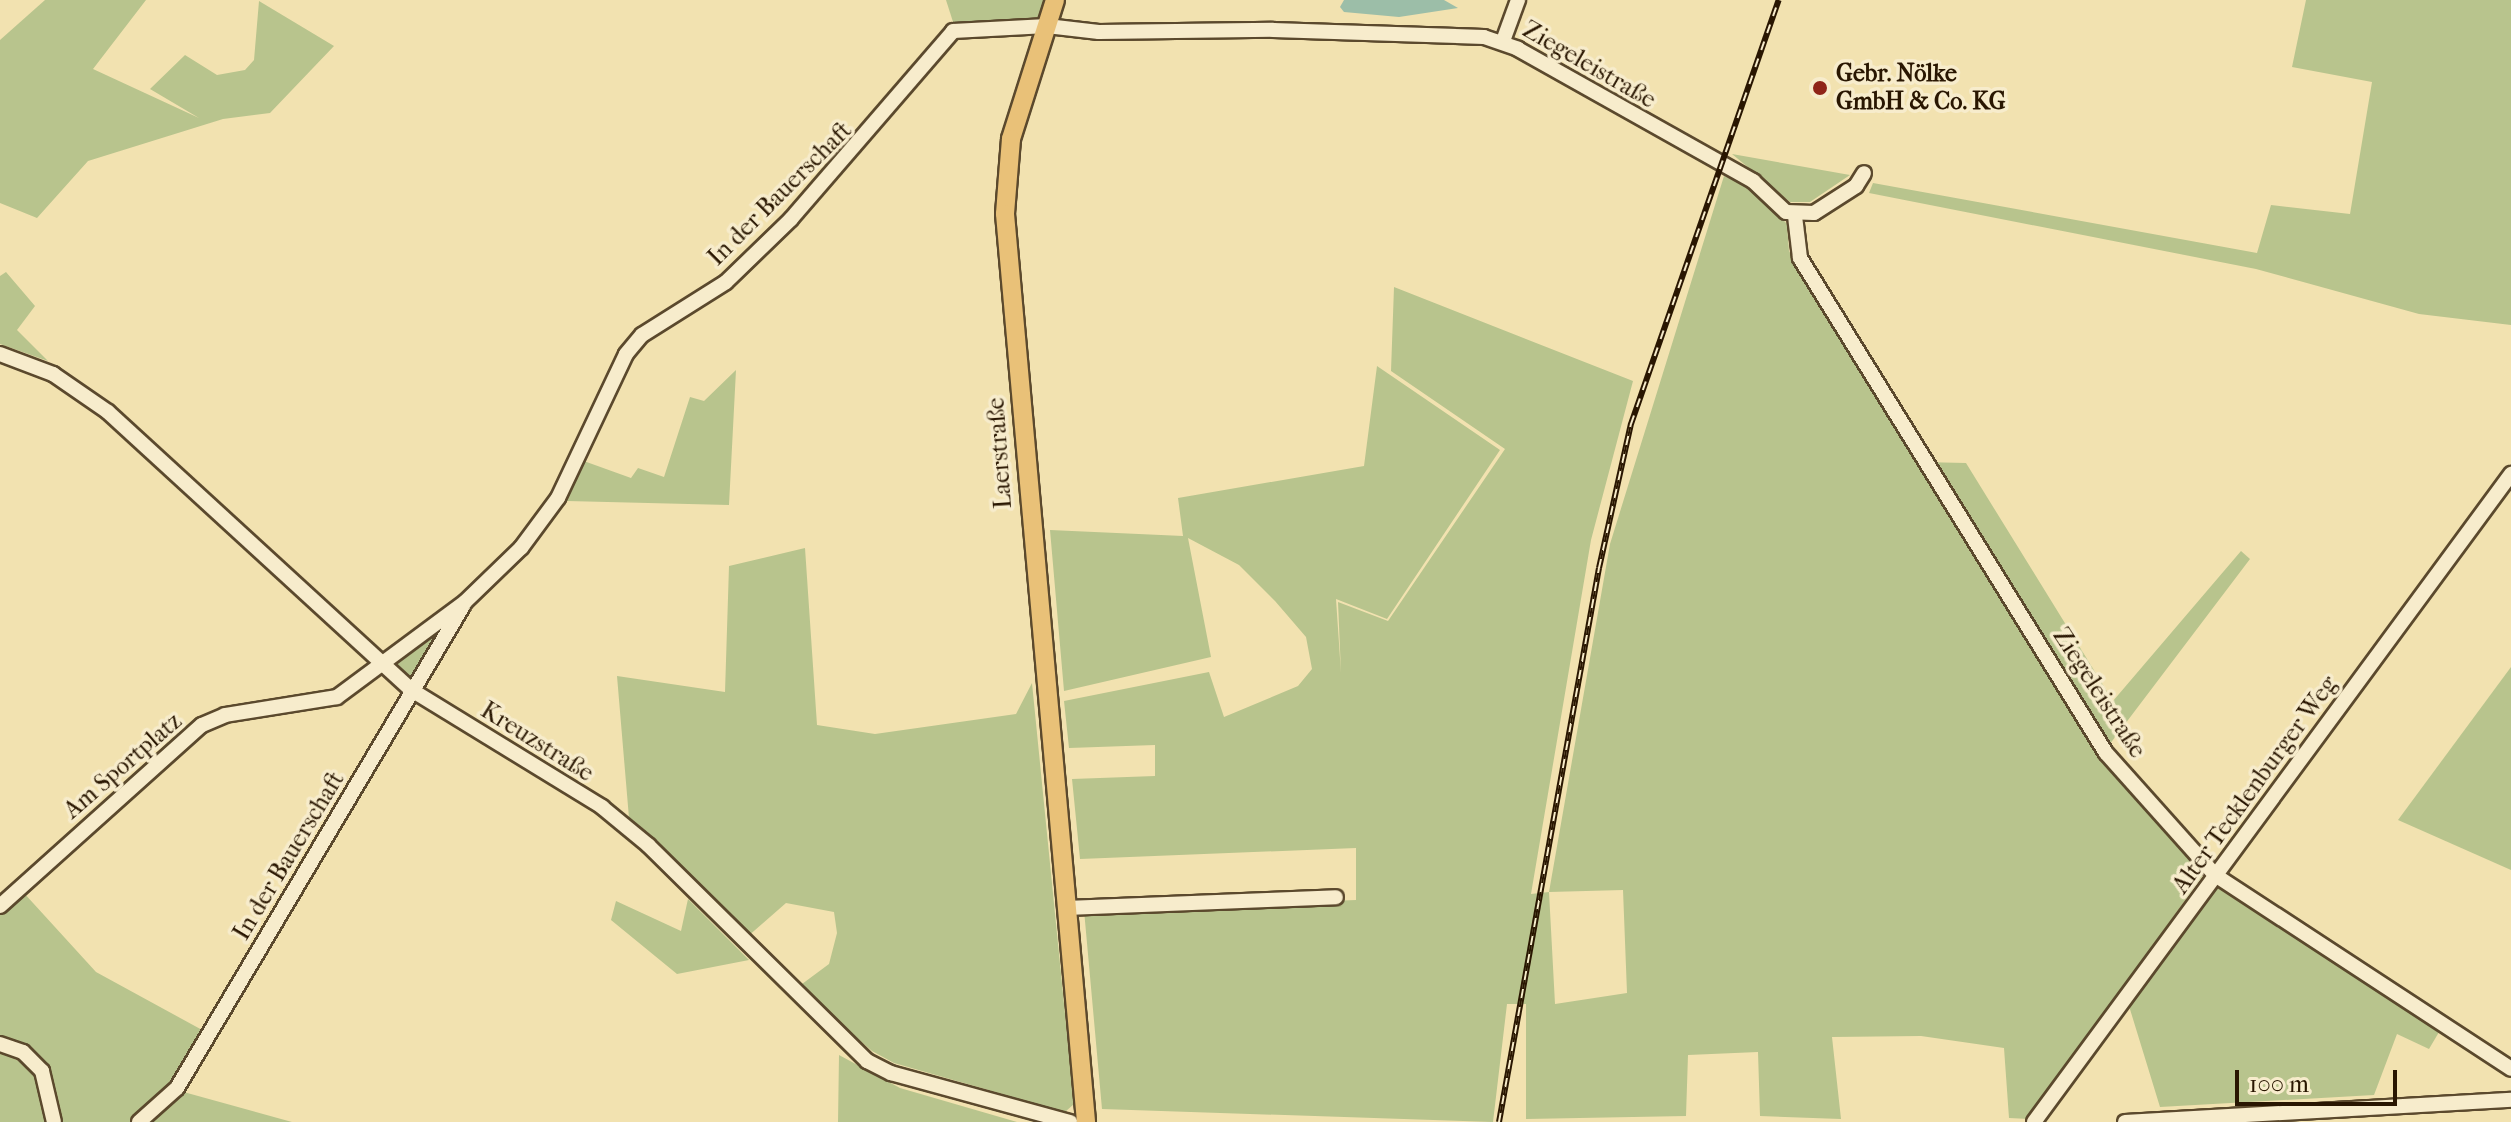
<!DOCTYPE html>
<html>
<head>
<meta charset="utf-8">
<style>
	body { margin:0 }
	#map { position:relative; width:2511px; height:1122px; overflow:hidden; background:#f2e2b0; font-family:"IM FELL French Canon",serif }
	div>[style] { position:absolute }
	.green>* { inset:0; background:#b8c48d }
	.water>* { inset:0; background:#9cbea8 }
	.roads { filter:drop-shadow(2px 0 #5b492d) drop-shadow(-2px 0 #5b492d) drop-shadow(0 2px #5b492d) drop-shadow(0 -2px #5b492d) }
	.minor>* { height:14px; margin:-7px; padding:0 7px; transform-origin:7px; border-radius:7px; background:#f7eccc }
	.major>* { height:18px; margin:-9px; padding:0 9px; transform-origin:9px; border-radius:9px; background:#e9c178 }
	.rail>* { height:6px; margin-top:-3px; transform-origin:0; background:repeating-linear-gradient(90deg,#f7eccc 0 9px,#291601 0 18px); box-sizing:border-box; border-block:2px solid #291601 }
	.dots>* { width:22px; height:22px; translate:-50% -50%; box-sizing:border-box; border:4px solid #f7eccc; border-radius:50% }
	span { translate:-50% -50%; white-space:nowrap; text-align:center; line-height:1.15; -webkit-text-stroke:7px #f7eccc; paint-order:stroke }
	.street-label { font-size:24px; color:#291601 }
	.poi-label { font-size:24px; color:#291601; font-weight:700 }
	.left { translate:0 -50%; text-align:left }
	.scale { position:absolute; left:2235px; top:1070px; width:162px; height:36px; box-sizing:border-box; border:4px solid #291601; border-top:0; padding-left:10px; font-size:24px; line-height:28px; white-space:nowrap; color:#291601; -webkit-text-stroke:6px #f7eccc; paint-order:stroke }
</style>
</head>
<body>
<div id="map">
	<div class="green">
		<div style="clip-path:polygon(45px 0,146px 0,93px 69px,199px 118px,150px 89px,185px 55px,217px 75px,245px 70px,254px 60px,259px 1px,334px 46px,270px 113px,223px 119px,88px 161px,37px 218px,0 203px,0 40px)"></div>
		<div style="clip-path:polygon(946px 0,1046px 0,1040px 18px,954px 25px)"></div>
		<div style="clip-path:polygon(2306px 0,2511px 0,2511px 325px,2419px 314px,2256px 269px,1869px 193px,1873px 183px,2257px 253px,2271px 205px,2350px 214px,2372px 82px,2292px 67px)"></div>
		<div style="clip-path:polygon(1732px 154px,1850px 175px,1810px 202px,1790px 202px)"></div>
		<div style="clip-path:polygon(evenodd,1724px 176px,1756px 191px,1787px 224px,1789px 251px,1921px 462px,1966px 463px,2113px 701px,2241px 551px,2250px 559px,2100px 757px,2203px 875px,2029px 1119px,2009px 1118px,2004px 1048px,1921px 1036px,1832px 1037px,1841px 1119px,1760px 1116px,1758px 1052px,1688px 1055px,1686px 1116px,1526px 1119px,1526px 1004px,1507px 1004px,1493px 1122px,1102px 1109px,1084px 910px,1356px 900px,1356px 848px,1080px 859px,1072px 779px,1155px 776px,1155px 745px,1069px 748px,1064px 701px,1209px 672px,1224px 717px,1298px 686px,1312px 669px,1306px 637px,1275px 601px,1239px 565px,1188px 538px,1211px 657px,1064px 691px,1050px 530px,1183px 536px,1178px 498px,1364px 466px,1377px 366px,1500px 450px,1387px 619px,1336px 599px,1341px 673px,1338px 602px,1388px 621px,1505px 449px,1391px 371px,1394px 287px,1633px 381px,1591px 540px,1531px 894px,1549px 892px,1610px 544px,1724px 176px,1623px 890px,1627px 993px,1555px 1004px,1549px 892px,1623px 890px)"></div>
		<div style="clip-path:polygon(6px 272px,35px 306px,17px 330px,48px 361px,0 344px,0 276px)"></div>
		<div style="clip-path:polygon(736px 370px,729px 505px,567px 501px,581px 460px,631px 478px,638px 468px,664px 477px,690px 397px,704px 401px)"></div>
		<div style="clip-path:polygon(805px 548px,817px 725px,875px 734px,1016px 714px,1032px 683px,1074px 1104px,1065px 1112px,894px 1063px,872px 1051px,798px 987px,829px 964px,837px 933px,834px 912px,786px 903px,747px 937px,629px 818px,617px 676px,725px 692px,729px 566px)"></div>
		<div style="clip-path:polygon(447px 620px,412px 682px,392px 664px)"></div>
		<div style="clip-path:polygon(2511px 667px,2511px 870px,2398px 820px)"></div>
		<div style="clip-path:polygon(2217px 882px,2442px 1027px,2429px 1049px,2397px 1034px,2374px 1095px,2160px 1107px,2129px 1006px)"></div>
		<div style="clip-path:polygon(23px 892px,96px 972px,204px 1031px,175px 1085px,132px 1122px,61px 1122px,45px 1067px,0 1038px,0 913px)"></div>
		<div style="clip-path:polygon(688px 899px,749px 960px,677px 974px,611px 920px,616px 901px,681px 931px)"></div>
		<div style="clip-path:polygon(0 1050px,37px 1072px,51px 1122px,0 1122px)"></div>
		<div style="clip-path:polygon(839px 1055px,900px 1088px,1017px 1122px,838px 1122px)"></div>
		<div style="clip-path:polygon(180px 1091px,292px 1122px,145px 1122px)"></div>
	</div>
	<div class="water">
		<div style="clip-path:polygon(1344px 0,1444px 0,1458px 8px,1399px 17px,1344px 12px,1340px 7px)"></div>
	</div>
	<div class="roads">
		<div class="minor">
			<div style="left:1503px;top:41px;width:44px;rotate:-69.9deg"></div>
			<div style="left:1795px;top:216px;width:42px;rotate:83.2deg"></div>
			<div style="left:1800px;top:258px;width:582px;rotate:58.28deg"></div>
			<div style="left:2106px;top:753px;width:164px;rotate:48.2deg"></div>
			<div style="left:2215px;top:875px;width:354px;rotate:33.2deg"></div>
			<div style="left:0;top:354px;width:57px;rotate:20.7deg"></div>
			<div style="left:53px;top:374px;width:67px;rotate:34.6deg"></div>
			<div style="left:108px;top:412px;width:413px;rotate:42.5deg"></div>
			<div style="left:413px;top:691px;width:222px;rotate:31.5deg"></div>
			<div style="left:602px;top:807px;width:60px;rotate:39.6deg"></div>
			<div style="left:648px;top:845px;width:308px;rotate:44.6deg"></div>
			<div style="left:867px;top:1061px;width:27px;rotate:27deg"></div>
			<div style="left:891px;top:1073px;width:186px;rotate:15.3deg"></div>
			<div style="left:0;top:906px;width:271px;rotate:-41.9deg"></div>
			<div style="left:202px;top:725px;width:25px;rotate:-23deg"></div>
			<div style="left:225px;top:715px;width:113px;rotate:-9.1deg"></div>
			<div style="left:337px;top:697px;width:159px;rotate:-36.6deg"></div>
			<div style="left:465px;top:602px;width:78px;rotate:-44deg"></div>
			<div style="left:521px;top:548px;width:62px;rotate:-53.5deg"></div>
			<div style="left:558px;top:498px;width:159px;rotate:-64.7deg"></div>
			<div style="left:626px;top:354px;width:25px;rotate:-50deg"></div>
			<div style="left:642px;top:335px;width:99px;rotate:-32.2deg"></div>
			<div style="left:726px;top:282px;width:91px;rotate:-44.1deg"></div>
			<div style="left:791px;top:219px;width:248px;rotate:-49.2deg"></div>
			<div style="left:953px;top:31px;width:94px;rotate:-3deg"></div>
			<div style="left:1047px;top:26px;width:52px;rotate:6.6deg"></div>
			<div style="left:1099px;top:32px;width:174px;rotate:-0.7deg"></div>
			<div style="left:1273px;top:30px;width:211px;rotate:1.9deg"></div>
			<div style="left:1484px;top:37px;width:36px;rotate:19deg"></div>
			<div style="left:1518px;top:49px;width:270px;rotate:29.3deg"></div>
			<div style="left:1753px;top:181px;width:45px;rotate:43.2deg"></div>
			<div style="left:1786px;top:212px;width:28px;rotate:2deg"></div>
			<div style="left:1814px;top:213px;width:50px;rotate:-32.7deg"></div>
			<div style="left:1856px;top:186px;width:15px;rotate:-58deg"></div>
			<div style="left:1067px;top:908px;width:269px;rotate:-2.3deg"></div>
			<div style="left:0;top:1044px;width:24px;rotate:19deg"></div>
			<div style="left:23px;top:1052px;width:27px;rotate:45deg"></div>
			<div style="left:42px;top:1071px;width:52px;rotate:76.8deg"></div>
			<div style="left:139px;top:1122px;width:51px;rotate:-41.8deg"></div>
			<div style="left:177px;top:1088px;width:560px;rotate:-59.32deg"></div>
			<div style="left:2034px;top:1122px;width:805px;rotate:-53.64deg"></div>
			<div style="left:2125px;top:1122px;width:387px;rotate:-3.3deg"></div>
		</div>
		<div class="major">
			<div style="left:1055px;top:0;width:146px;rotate:107.6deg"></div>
			<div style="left:1011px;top:139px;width:75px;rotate:94.6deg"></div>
			<div style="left:1005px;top:214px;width:912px;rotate:84.9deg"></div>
		</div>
	</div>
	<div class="rail">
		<div style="left:1499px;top:1122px;width:563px;rotate:-79.77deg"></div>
		<div style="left:1599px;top:568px;width:148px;rotate:-77.5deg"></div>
		<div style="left:1631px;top:424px;width:449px;rotate:-70.8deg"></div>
	</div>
	<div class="dots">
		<div style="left:1820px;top:88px;background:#8f2418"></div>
	</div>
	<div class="street-label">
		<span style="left:1589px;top:65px;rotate:30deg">Ziegeleistraße</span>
		<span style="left:780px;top:194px;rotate:-45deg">In der Bauerschaft</span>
		<span style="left:1000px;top:453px;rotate:-94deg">Laerstraße</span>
		<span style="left:2099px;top:693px;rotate:57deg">Ziegeleistraße</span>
		<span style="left:537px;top:742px;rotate:32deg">Kreuzstraße</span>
		<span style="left:123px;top:766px;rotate:-41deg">Am Sportplatz</span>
		<span style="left:2255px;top:785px;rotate:-54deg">Alter Tecklenburger Weg</span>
		<span style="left:289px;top:856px;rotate:-59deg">In der Bauerschaft</span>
	</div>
	<div class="poi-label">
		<span class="left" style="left:1836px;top:88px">Gebr. Nölke<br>GmbH &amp; Co. KG</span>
	</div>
	<div class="scale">100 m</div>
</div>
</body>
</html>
